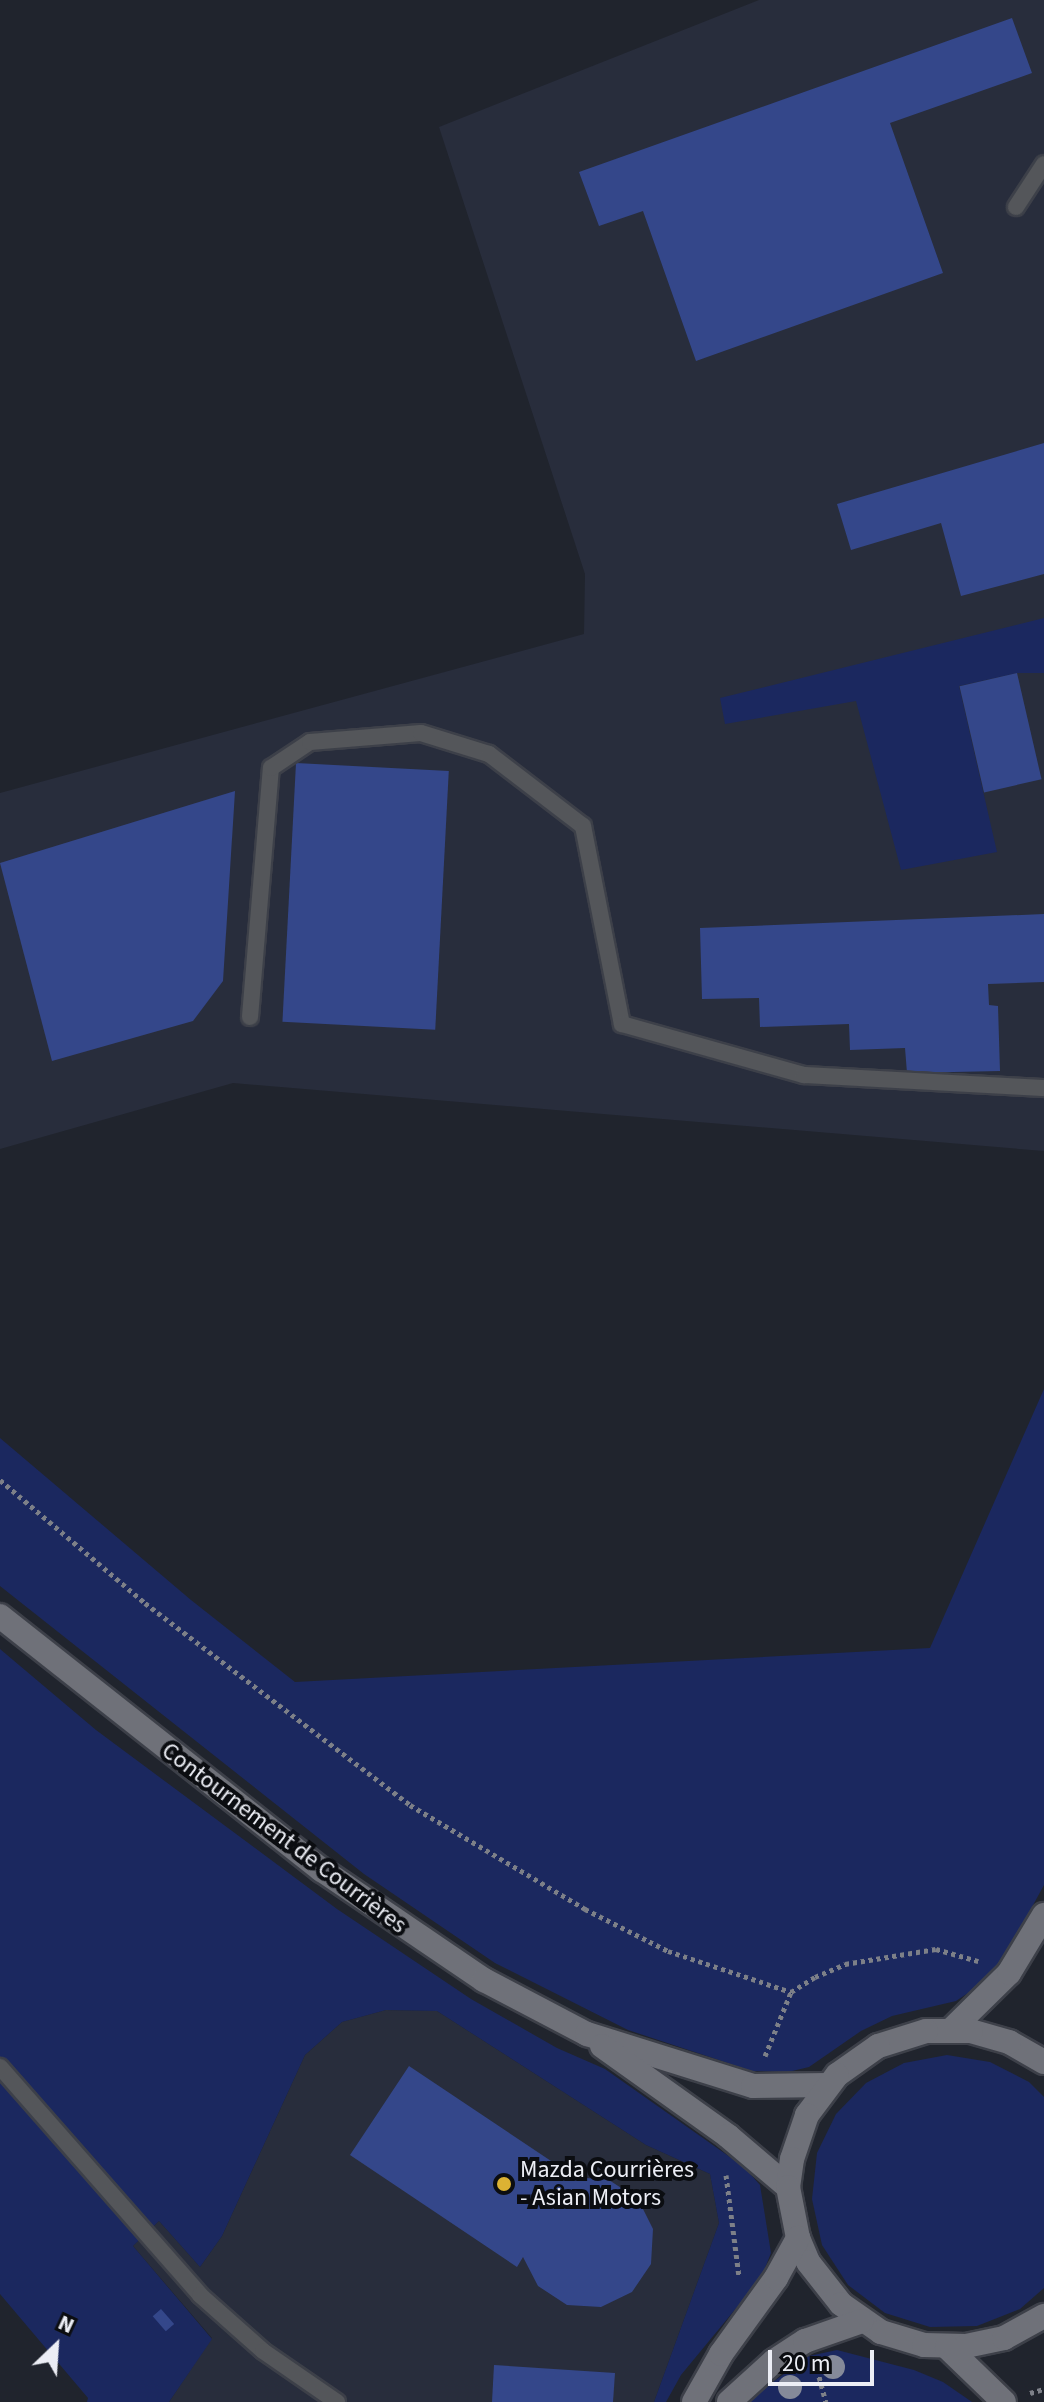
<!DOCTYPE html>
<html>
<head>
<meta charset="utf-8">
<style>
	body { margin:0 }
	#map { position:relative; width:1044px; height:2402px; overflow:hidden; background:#20242d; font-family:"Source Sans 3",sans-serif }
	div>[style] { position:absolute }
	.built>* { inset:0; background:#282d3c }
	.green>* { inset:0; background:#1b285f }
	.building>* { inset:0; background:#34478a; transform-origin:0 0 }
	.path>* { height:5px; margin-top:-2.5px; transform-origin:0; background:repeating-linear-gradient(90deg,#7d8088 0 4px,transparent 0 8px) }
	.roads { filter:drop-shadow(2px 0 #3d4049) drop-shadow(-2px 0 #3d4049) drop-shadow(0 2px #3d4049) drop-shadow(0 -2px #3d4049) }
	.lane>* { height:16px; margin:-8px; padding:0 8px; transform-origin:8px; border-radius:8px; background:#54565a }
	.secondary>* { height:24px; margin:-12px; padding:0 12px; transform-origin:12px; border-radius:12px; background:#6f7179 }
	.trees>* { width:24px; height:24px; margin:-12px; border-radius:50%; background:#858a99 }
	.dots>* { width:22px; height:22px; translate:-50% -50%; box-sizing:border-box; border:4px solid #0b0d11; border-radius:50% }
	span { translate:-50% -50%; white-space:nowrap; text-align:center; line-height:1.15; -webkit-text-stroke:8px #0b0d11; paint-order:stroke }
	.street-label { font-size:24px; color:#eceef5 }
	.poi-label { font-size:24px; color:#eceef5 }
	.left { translate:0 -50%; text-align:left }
	.north { position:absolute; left:16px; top:2306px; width:80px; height:80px; -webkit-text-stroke:6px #0b0d11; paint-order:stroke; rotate:25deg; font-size:22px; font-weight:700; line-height:32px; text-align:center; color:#eceef5 }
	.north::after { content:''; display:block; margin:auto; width:28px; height:36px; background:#eceef5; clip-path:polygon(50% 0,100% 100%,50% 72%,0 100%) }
	.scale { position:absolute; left:768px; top:2350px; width:106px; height:36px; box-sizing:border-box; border:4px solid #eceef5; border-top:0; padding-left:10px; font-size:24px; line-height:28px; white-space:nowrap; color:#eceef5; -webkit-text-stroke:6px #0b0d11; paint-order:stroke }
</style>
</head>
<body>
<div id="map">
	<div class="built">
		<div style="clip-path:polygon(759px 0,1044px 0,1044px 1151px,233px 1083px,0 1149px,0 793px,584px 634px,585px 574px,439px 127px)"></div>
		<div style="clip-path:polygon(386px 2010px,437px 2011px,646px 2145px,710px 2174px,719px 2223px,654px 2402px,169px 2402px,212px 2338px,133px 2246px,159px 2221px,200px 2267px,222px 2236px,305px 2055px,342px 2022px)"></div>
	</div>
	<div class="green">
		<div style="clip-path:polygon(1044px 618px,1044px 673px,1017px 673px,959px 686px,997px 852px,901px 870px,856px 701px,725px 724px,720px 698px)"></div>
		<div style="clip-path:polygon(1044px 1389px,1044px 1885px,1008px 1951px,983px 1983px,956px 2001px,892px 2016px,861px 2031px,809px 2067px,788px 2072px,752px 2071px,628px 2030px,495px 1963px,364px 1874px,0 1586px,0 1438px,191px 1600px,295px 1682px,930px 1648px)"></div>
		<div style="clip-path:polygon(0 1649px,96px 1730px,337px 1909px,471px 1999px,557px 2048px,605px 2069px,744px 2167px,760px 2185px,771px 2253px,761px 2278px,681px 2375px,666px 2402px,654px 2402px,719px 2223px,710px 2174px,646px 2145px,437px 2011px,386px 2010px,342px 2022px,305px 2055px,222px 2236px,200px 2267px,159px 2221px,133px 2246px,212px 2339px,169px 2402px,87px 2402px,88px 2398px,0 2294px)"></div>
		<div style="clip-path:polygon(947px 2055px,990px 2062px,1029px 2082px,1044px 2097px,1044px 2288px,1020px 2309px,977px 2326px,930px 2327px,885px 2313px,848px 2285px,822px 2245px,812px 2199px,817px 2153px,836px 2114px,866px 2083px,904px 2063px)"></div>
		<div style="clip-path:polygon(837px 2350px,914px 2370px,943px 2382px,972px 2402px,745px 2402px,809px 2356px)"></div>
	</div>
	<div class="building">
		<div style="clip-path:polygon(1012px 18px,1032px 73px,890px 123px,943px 273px,696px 361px,643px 211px,599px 226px,579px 172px)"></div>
		<div style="clip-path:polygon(1044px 443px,1044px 574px,961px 596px,941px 523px,851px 550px,837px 504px)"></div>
		<div style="left:1017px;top:673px;width:109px;height:59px;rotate:77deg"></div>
		<div style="left:296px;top:763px;width:153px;height:259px;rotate:3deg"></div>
		<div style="clip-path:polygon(235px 791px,223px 981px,193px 1021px,52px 1061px,0 863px)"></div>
		<div style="clip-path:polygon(1044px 914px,1044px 982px,988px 984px,989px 1005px,998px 1006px,1000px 1071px,907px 1073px,905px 1048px,850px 1050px,849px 1024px,760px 1027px,759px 998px,702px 999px,700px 928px)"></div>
		<div style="clip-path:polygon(409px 2066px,575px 2177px,609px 2180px,638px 2199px,653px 2229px,651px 2264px,632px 2292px,601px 2307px,567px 2305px,538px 2286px,523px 2257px,517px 2267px,350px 2155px)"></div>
		<div style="left:161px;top:2309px;width:20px;height:11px;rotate:49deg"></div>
		<div style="clip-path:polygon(494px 2365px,615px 2373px,613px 2402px,492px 2402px)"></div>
	</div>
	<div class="path">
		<div style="left:0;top:1480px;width:190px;rotate:40.3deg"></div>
		<div style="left:145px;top:1603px;width:333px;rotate:37.3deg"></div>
		<div style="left:410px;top:1805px;width:204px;rotate:30.7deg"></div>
		<div style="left:585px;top:1909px;width:93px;rotate:26.8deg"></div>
		<div style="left:668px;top:1951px;width:130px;rotate:18.4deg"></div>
		<div style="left:765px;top:2056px;width:69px;rotate:-67.9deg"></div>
		<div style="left:791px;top:1992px;width:28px;rotate:-32deg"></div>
		<div style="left:815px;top:1977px;width:33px;rotate:-23deg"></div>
		<div style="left:845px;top:1964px;width:92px;rotate:-9.4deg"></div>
		<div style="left:936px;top:1949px;width:44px;rotate:15.9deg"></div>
		<div style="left:726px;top:2175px;width:102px;rotate:82.7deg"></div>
		<div style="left:817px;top:2369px;width:34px;rotate:75deg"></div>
		<div style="left:1030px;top:2393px;width:15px;rotate:-16deg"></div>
	</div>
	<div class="roads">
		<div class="lane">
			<div style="left:1016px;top:207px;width:51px;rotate:-56.9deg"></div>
			<div style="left:250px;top:1017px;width:250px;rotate:-85.2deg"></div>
			<div style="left:271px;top:768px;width:47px;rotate:-33.7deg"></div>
			<div style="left:310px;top:742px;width:111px;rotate:-4.6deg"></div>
			<div style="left:421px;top:733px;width:71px;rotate:17.2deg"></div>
			<div style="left:489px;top:754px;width:118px;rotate:37.5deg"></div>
			<div style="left:583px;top:826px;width:202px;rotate:78.9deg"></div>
			<div style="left:622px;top:1024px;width:189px;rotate:15.7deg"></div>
			<div style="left:804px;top:1075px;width:240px;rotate:3.1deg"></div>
			<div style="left:0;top:2067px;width:303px;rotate:48.7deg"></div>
			<div style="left:200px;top:2295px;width:84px;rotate:41.6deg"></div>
			<div style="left:263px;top:2351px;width:90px;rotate:34.6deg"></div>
		</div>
		<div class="secondary">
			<div style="left:0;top:1616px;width:410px;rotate:38.3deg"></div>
			<div style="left:322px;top:1870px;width:196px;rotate:34.2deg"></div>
			<div style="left:484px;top:1980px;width:116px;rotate:27.7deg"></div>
			<div style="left:587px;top:2034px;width:174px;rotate:17.4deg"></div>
			<div style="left:753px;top:2086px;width:75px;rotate:-0.8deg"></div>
			<div style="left:951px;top:2030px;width:81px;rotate:-44.5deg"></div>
			<div style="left:1009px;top:1973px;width:68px;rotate:-58.9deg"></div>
			<div style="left:602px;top:2046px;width:155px;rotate:35.5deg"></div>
			<div style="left:728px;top:2136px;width:79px;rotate:40.4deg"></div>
			<div style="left:1044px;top:2062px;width:40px;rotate:-150.3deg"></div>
			<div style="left:1009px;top:2042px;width:40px;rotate:-164deg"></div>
			<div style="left:971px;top:2031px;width:45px;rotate:180deg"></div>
			<div style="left:926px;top:2031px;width:50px;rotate:162.6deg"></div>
			<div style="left:878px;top:2046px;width:50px;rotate:144.7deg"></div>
			<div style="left:837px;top:2075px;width:50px;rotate:126.9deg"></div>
			<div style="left:807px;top:2115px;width:46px;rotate:108.8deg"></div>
			<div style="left:792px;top:2159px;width:28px;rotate:98deg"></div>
			<div style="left:788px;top:2187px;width:52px;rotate:78.9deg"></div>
			<div style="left:798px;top:2238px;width:26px;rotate:67deg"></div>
			<div style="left:808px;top:2262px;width:53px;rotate:51.8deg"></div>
			<div style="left:841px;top:2304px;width:49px;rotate:35deg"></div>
			<div style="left:881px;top:2332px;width:45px;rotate:16.8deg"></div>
			<div style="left:924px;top:2345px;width:42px;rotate:1.4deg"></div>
			<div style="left:966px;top:2346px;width:39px;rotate:-12deg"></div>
			<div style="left:1004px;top:2338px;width:46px;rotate:-28.8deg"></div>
			<div style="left:947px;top:2347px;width:79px;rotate:44deg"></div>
			<div style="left:694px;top:2402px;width:55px;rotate:-60.6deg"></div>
			<div style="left:721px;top:2354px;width:94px;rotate:-54.1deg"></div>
			<div style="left:776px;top:2278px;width:46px;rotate:-61.2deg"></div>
			<div style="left:729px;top:2402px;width:61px;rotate:-42.3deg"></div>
			<div style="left:774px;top:2361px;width:37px;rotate:-33deg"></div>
			<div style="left:805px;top:2341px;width:60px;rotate:-19.3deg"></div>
		</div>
	</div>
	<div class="trees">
		<div style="left:833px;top:2367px"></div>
		<div style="left:790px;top:2387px"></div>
	</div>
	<div class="dots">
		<div style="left:504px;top:2184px;background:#dcb233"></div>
	</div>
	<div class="street-label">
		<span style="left:284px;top:1838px;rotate:37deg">Contournement de Courrières</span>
	</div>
	<div class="poi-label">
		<span class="left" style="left:520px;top:2184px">Mazda Courrières<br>- Asian Motors</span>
	</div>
	<div class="north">N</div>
	<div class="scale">20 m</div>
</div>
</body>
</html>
